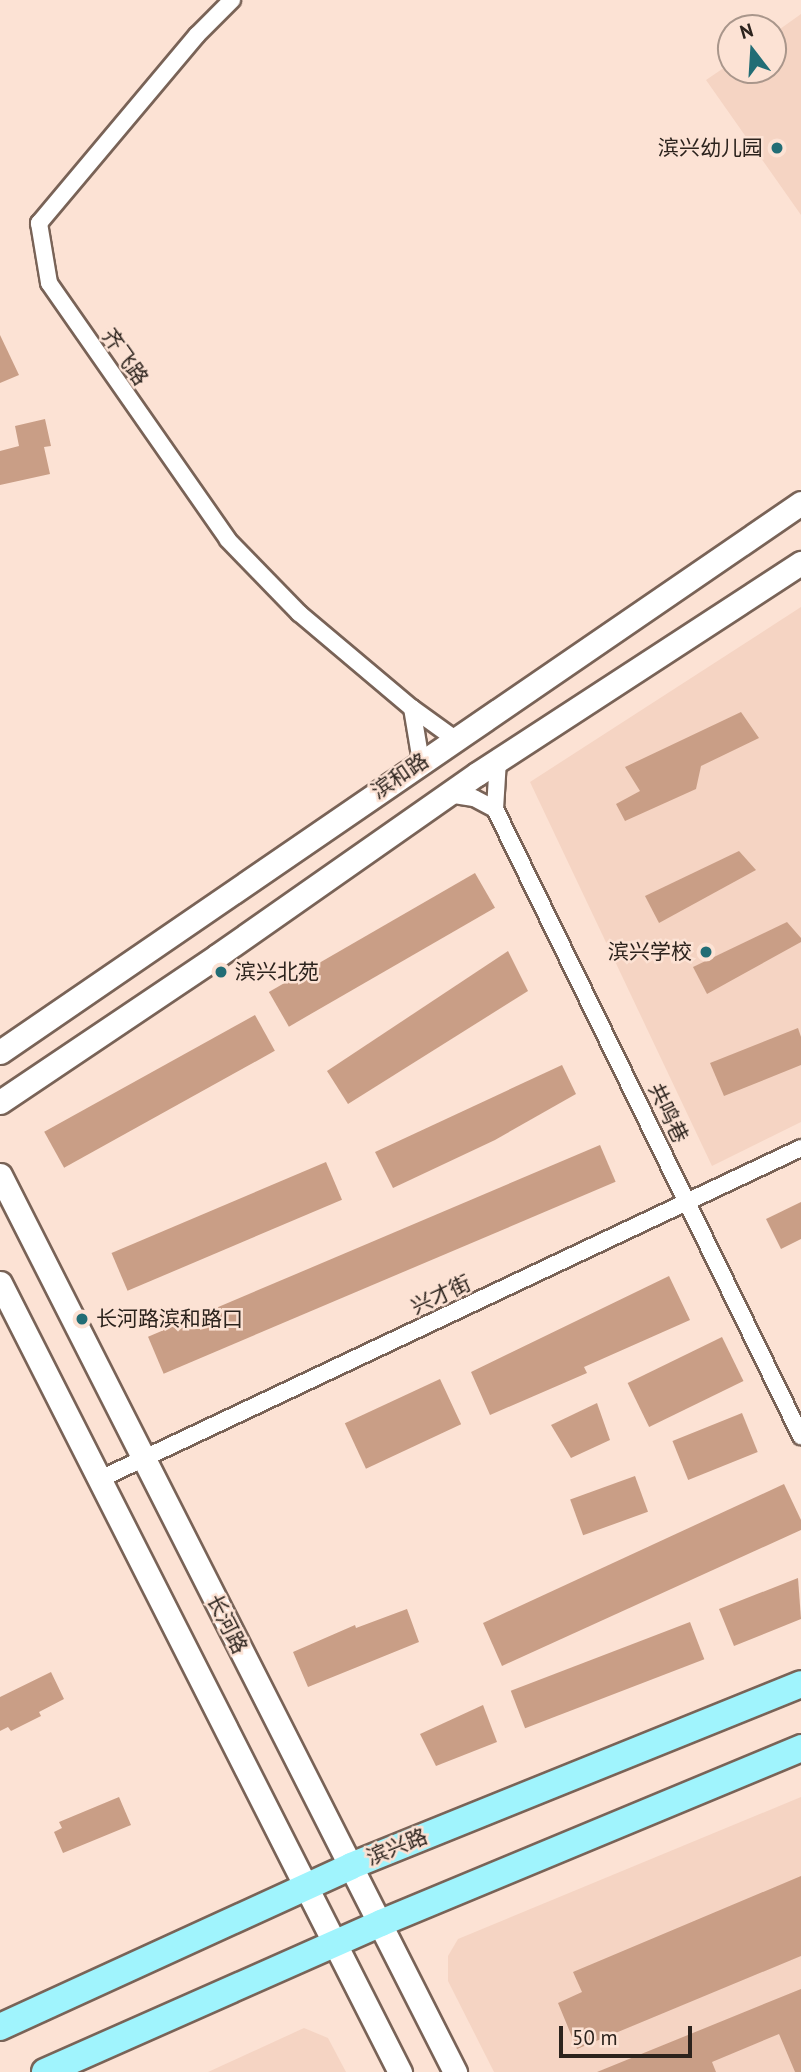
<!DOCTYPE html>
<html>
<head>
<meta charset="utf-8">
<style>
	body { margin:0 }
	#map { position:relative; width:801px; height:2072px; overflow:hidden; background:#fce2d4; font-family:"PT Sans","Noto Sans SC",sans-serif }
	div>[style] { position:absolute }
	.built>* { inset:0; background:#f5d4c3 }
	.building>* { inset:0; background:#c99e86; transform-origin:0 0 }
	.roads { filter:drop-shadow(2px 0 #796357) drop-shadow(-2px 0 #796357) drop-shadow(0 2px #796357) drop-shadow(0 -2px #796357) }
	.minor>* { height:16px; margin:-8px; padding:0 8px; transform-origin:8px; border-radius:8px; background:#fff }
	.secondary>* { height:23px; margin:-11.5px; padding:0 11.5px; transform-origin:11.5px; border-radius:11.5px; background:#fff }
	.primary>* { height:26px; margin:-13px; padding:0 13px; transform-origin:13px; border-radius:13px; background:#a0f4fd }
	.dots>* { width:19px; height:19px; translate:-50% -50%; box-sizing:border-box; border:4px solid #fce2d4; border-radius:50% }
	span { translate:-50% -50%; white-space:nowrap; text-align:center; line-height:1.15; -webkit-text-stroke:5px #fce2d4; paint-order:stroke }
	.poi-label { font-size:21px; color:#2c231d }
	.right { translate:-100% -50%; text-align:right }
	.left { translate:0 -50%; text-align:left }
	.street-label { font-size:21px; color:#2c231d }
	.north { position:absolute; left:717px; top:14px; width:70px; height:70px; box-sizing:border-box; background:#fce2d4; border:2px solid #a9968b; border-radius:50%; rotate:343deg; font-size:19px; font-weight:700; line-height:28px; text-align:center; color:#2c231d }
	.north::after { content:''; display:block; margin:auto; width:24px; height:32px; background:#226d75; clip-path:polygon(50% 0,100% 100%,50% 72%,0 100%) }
	.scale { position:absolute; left:559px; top:2026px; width:133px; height:32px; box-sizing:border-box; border:4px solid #2c231d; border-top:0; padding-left:9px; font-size:21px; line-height:24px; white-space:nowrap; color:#2c231d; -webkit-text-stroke:5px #fce2d4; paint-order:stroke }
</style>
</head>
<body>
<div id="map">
	<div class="built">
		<div style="clip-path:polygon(801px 14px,801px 215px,706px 80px,731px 63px,731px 70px,773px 70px,773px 34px)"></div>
		<div style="clip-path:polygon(801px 607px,801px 1122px,712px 1166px,530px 782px)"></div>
		<div style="clip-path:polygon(801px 1797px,801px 2072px,494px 2072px,448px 1981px,448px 1956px,458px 1939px)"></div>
		<div style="clip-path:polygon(304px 2028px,328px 2038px,346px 2072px,208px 2072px)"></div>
	</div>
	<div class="building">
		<div style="clip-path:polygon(0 335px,19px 375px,0 383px)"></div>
		<div style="clip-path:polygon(45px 419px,51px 446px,44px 447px,50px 474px,0 485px,0 451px,19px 446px,15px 426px)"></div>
		<div style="clip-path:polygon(741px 712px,759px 738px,701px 766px,696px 789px,625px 821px,616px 804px,640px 791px,625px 767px)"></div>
		<div style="clip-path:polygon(739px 851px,756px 870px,659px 923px,645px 896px)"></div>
		<div style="left:475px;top:873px;width:40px;height:238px;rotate:60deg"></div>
		<div style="clip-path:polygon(787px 922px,801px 938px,801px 942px,707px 994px,693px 967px)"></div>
		<div style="clip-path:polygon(508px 951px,528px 991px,348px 1104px,327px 1071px)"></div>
		<div style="left:255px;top:1015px;width:41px;height:241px;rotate:61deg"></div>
		<div style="clip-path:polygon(798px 1028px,801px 1037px,801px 1065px,724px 1096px,710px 1063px)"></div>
		<div style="clip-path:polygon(562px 1065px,576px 1094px,495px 1140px,393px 1188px,375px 1152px)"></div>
		<div style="left:600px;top:1145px;width:40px;height:491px;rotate:67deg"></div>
		<div style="left:326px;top:1162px;width:41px;height:233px;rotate:67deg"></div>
		<div style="clip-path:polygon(801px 1202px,801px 1239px,781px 1249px,766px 1219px)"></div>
		<div style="clip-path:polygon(669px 1276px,690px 1320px,584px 1367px,587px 1373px,490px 1415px,471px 1372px)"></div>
		<div style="left:722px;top:1337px;width:49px;height:105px;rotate:64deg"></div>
		<div style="left:440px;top:1379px;width:50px;height:105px;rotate:65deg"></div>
		<div style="clip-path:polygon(597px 1403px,610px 1440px,571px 1458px,551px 1425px)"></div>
		<div style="left:742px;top:1413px;width:42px;height:75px;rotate:68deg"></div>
		<div style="left:635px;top:1476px;width:38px;height:69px;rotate:70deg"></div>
		<div style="clip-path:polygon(784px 1484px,801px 1520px,801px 1530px,502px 1666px,483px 1623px)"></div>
		<div style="clip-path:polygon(798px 1578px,801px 1619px,734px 1646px,719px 1609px)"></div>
		<div style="clip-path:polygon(407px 1609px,419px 1642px,308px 1687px,293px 1652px,355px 1625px,356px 1628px)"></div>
		<div style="left:690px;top:1622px;width:40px;height:192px;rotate:69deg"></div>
		<div style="clip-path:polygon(51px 1672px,64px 1699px,39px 1712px,41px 1716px,11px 1731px,8px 1727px,0 1731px,0 1697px)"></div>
		<div style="clip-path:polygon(483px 1705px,497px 1742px,436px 1766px,420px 1734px)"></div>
		<div style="clip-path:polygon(119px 1797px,131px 1825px,63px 1853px,54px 1832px,62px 1828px,59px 1822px)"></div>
		<div style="clip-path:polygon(801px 1876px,801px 1956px,577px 2049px,558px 2003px,582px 1992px,573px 1972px)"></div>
		<div style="clip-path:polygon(801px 1989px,801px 2072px,795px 2072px,779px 2034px,712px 2062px,716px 2072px,597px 2072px)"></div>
	</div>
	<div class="roads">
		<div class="minor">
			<div style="left:232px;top:0;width:49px;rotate:135deg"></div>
			<div style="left:197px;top:35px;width:246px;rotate:130deg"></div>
			<div style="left:39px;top:223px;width:61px;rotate:80.5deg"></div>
			<div style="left:49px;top:283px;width:313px;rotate:55.1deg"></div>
			<div style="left:228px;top:540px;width:102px;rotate:45.8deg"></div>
			<div style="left:299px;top:613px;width:148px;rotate:40.1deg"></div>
			<div style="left:412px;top:708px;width:53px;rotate:35.8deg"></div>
			<div style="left:412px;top:708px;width:55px;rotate:80.5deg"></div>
			<div style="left:498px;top:760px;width:49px;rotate:93.5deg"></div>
			<div style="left:495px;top:809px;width:698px;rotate:63.99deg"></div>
			<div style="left:448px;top:794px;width:26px;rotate:9deg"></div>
			<div style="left:474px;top:798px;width:24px;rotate:28deg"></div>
			<div style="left:98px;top:1480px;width:777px;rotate:-25.28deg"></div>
		</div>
		<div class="secondary">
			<div style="left:0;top:1052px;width:971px;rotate:-34.43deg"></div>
			<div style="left:0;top:1102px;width:262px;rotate:-33.9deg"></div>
			<div style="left:217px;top:956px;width:317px;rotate:-35deg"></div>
			<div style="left:477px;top:774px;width:387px;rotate:-33.1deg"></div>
			<div style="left:0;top:1175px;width:1006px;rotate:63.1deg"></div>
			<div style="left:0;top:1283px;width:885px;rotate:63.12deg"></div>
		</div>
		<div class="primary">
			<div style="left:0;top:2027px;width:386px;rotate:-24.6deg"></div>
			<div style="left:351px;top:1866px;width:485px;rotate:-22deg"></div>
			<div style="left:45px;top:2072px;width:368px;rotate:-23.9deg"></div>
			<div style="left:381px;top:1923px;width:455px;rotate:-22.6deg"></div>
		</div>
	</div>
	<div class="dots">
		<div style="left:777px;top:148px;background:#226d75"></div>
		<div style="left:706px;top:952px;background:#226d75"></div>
		<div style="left:221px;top:972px;background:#226d75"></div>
		<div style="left:82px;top:1319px;background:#226d75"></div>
	</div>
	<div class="poi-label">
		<span class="right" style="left:763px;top:148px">滨兴幼儿园</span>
		<span class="right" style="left:692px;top:952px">滨兴学校</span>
		<span class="left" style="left:235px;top:972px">滨兴北苑</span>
		<span class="left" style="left:96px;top:1319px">长河路滨和路口</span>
	</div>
	<div class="street-label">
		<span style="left:125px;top:357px;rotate:55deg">齐飞路</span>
		<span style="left:400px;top:776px;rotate:-34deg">滨和路</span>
		<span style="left:668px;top:1113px;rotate:64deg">共鸣巷</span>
		<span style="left:441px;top:1295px;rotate:-25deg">兴才街</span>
		<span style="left:227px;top:1624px;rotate:63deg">长河路</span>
		<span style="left:397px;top:1847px;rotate:-22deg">滨兴路</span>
	</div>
	<div class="north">N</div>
	<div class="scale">50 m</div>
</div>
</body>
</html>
